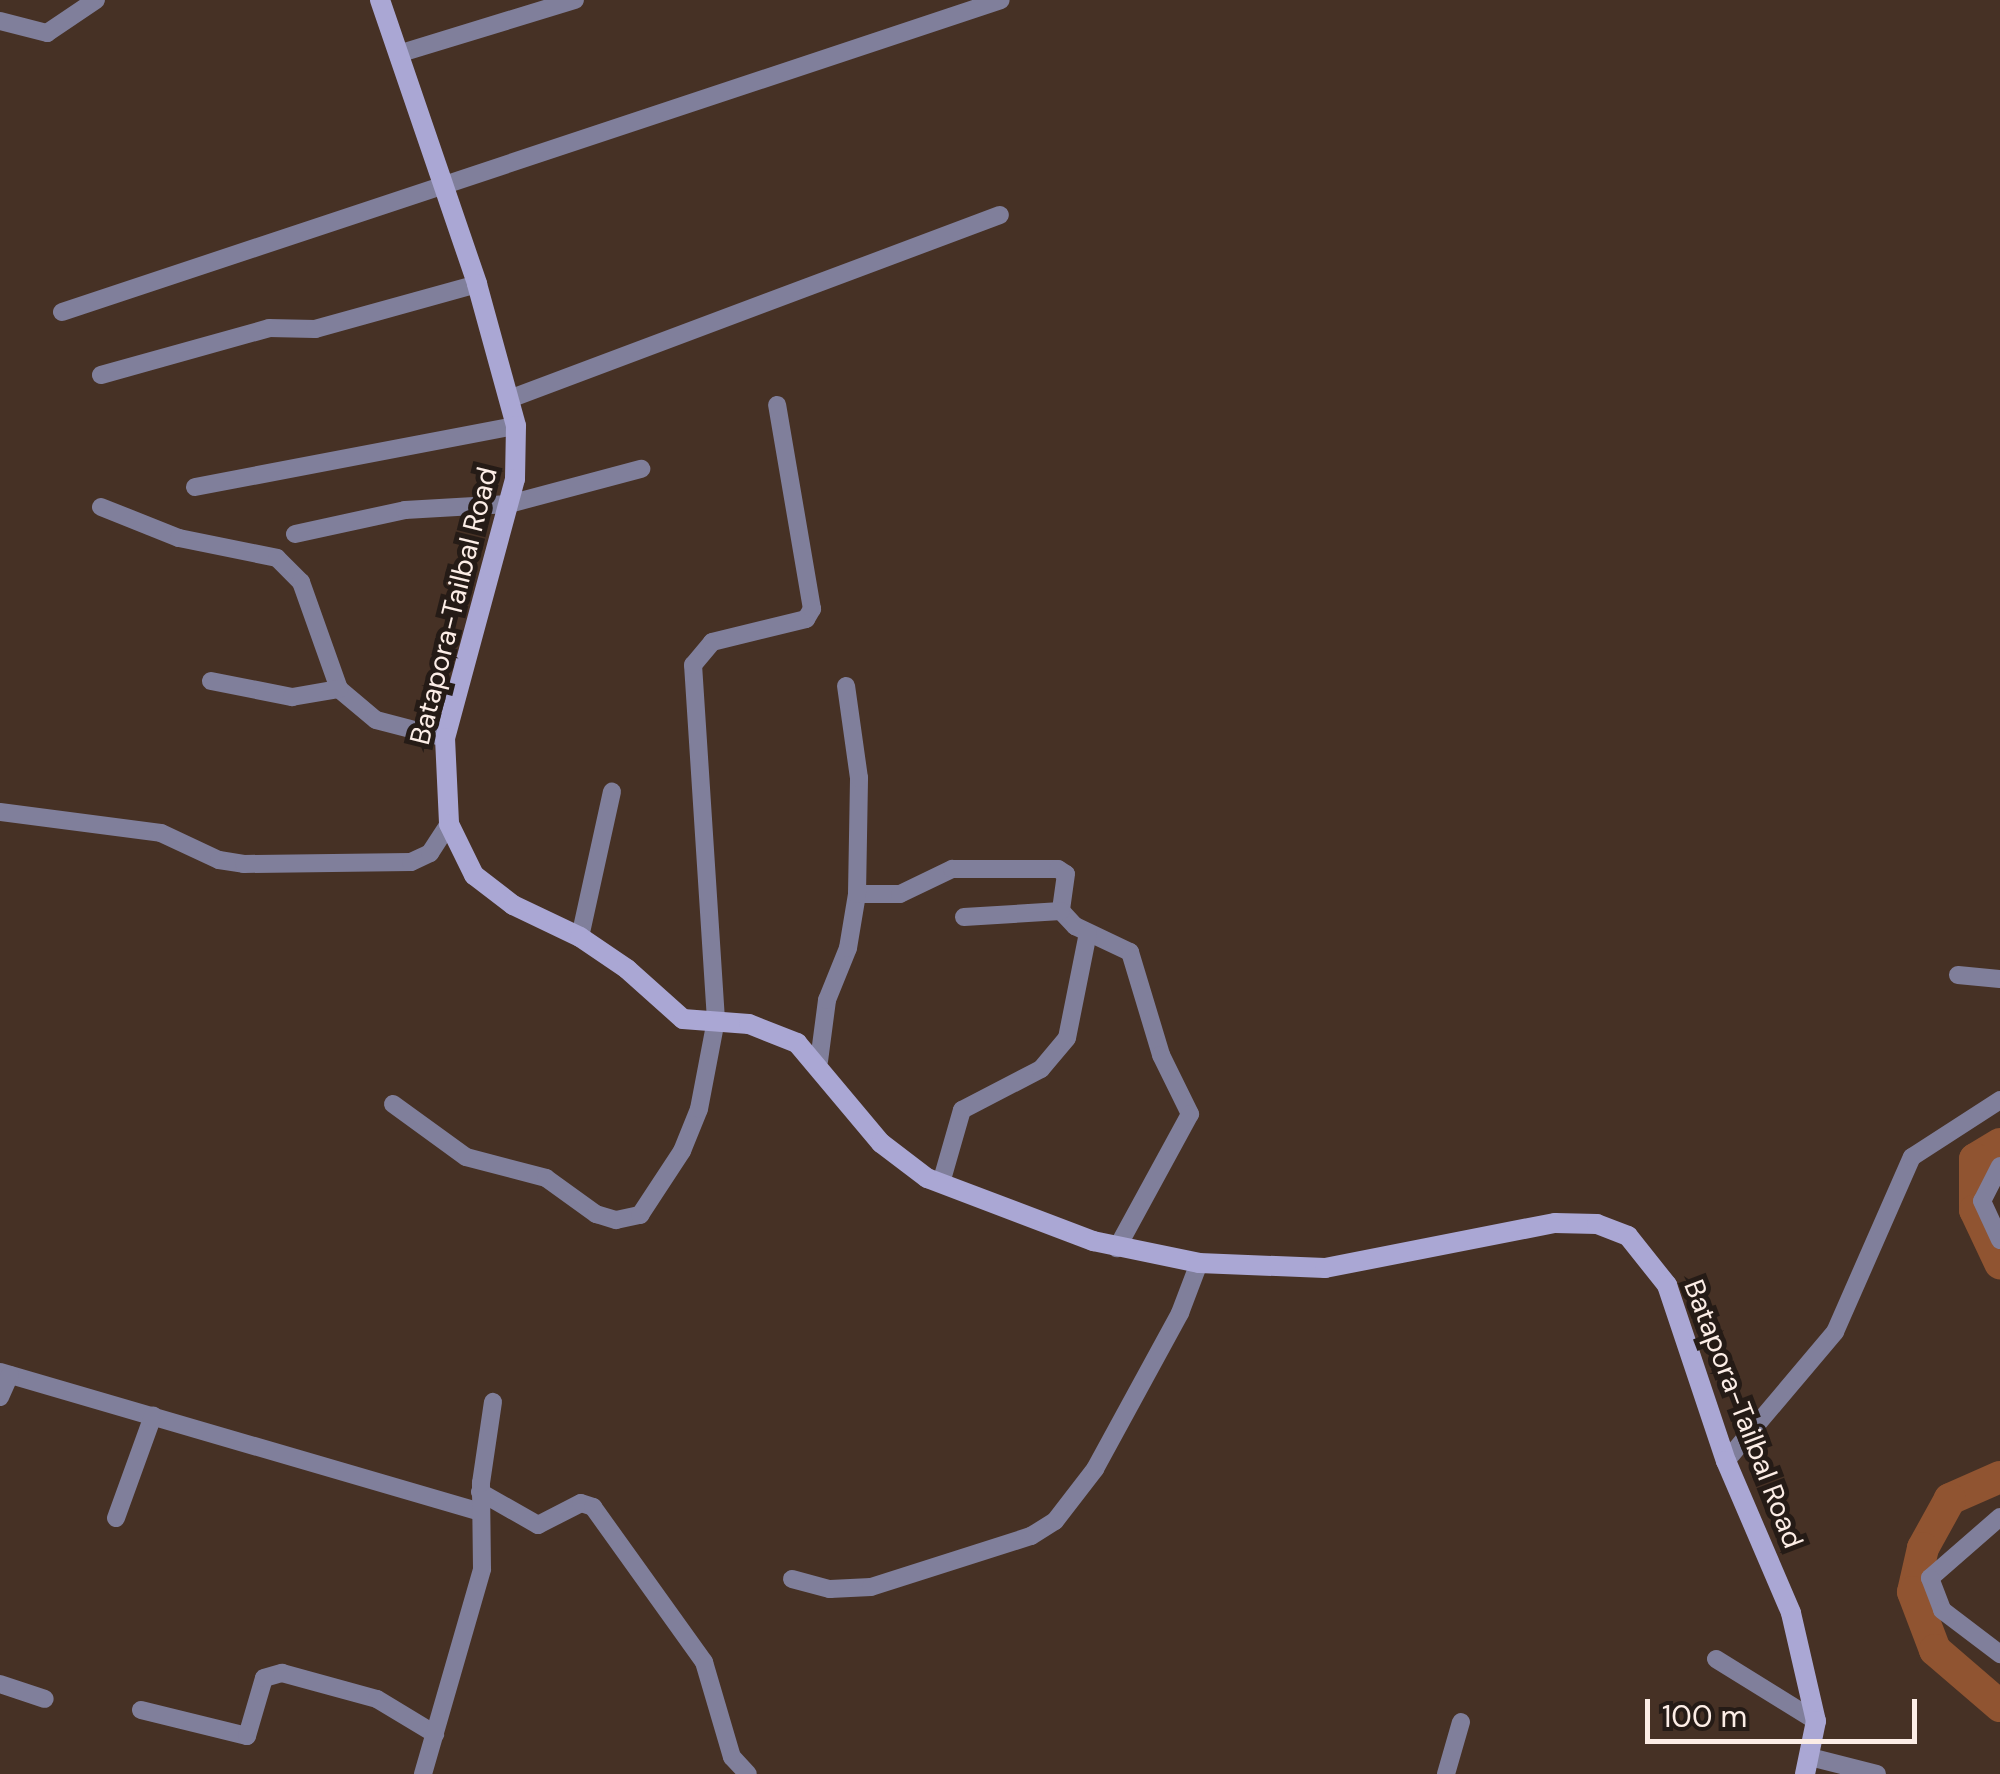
<!DOCTYPE html>
<html>
<head>
<meta charset="utf-8">
<style>
	body { margin:0 }
	#map { position:relative; width:2000px; height:1774px; overflow:hidden; background:#463125; font-family:"DM Sans",sans-serif }
	div>[style] { position:absolute }
	.river>* { height:32px; margin:-16px; padding:0 16px; transform-origin:16px; border-radius:16px; background:#905431 }
	.street>* { height:18px; margin:-9px; padding:0 9px; transform-origin:9px; border-radius:9px; background:#807f9b }
	.secondary>* { height:20px; margin:-10px; padding:0 10px; transform-origin:10px; border-radius:10px; background:#aaa7d4 }
	span { translate:-50% -50%; white-space:nowrap; text-align:center; line-height:1.15; -webkit-text-stroke:10px #251b16; paint-order:stroke }
	.street-label { font-size:28px; color:#fcede6 }
	.scale { position:absolute; left:1645px; top:1699px; width:272px; height:45px; box-sizing:border-box; border:5px solid #fcede6; border-top:0; padding-left:12px; font-size:30px; line-height:35px; white-space:nowrap; color:#fcede6; -webkit-text-stroke:8px #251b16; paint-order:stroke }
</style>
</head>
<body>
<div id="map">
	<div class="river">
		<div style="left:2000px;top:1144px;width:29px;rotate:149deg"></div>
		<div style="left:1975px;top:1159px;width:51px;rotate:90deg"></div>
		<div style="left:1975px;top:1210px;width:59px;rotate:64.7deg"></div>
		<div style="left:2000px;top:1477px;width:55px;rotate:156.3deg"></div>
		<div style="left:1950px;top:1499px;width:56px;rotate:118.9deg"></div>
		<div style="left:1923px;top:1548px;width:45px;rotate:102.8deg"></div>
		<div style="left:1913px;top:1592px;width:62px;rotate:69.2deg"></div>
		<div style="left:1935px;top:1650px;width:86px;rotate:40.7deg"></div>
	</div>
	<div class="street">
		<div style="left:0;top:21px;width:49px;rotate:14.3deg"></div>
		<div style="left:47px;top:33px;width:59px;rotate:-34deg"></div>
		<div style="left:398px;top:54px;width:185px;rotate:-17deg"></div>
		<div style="left:62px;top:312px;width:989px;rotate:-18.38deg"></div>
		<div style="left:101px;top:375px;width:174px;rotate:-15.6deg"></div>
		<div style="left:269px;top:328px;width:46px;rotate:1.2deg"></div>
		<div style="left:315px;top:329px;width:168px;rotate:-15.5deg"></div>
		<div style="left:512px;top:398px;width:521px;rotate:-20.56deg"></div>
		<div style="left:195px;top:487px;width:327px;rotate:-10.8deg"></div>
		<div style="left:101px;top:507px;width:84px;rotate:21.7deg"></div>
		<div style="left:179px;top:538px;width:100px;rotate:11.5deg"></div>
		<div style="left:277px;top:558px;width:34px;rotate:45deg"></div>
		<div style="left:301px;top:582px;width:114px;rotate:70.4deg"></div>
		<div style="left:339px;top:689px;width:48px;rotate:40deg"></div>
		<div style="left:376px;top:720px;width:71px;rotate:14.6deg"></div>
		<div style="left:295px;top:534px;width:113px;rotate:-12.3deg"></div>
		<div style="left:405px;top:510px;width:104px;rotate:-3.3deg"></div>
		<div style="left:509px;top:504px;width:137px;rotate:-14.9deg"></div>
		<div style="left:211px;top:681px;width:83px;rotate:11.2deg"></div>
		<div style="left:292px;top:697px;width:48px;rotate:-9.7deg"></div>
		<div style="left:0;top:812px;width:162px;rotate:7.4deg"></div>
		<div style="left:161px;top:833px;width:64px;rotate:25deg"></div>
		<div style="left:219px;top:860px;width:25px;rotate:9deg"></div>
		<div style="left:244px;top:864px;width:167px;rotate:-0.7deg"></div>
		<div style="left:411px;top:862px;width:21px;rotate:-25deg"></div>
		<div style="left:430px;top:853px;width:35px;rotate:-57deg"></div>
		<div style="left:857px;top:894px;width:43px"></div>
		<div style="left:900px;top:894px;width:58px;rotate:-25.7deg"></div>
		<div style="left:952px;top:869px;width:106px"></div>
		<div style="left:1058px;top:869px;width:9px;rotate:32deg"></div>
		<div style="left:1066px;top:874px;width:37px;rotate:98deg"></div>
		<div style="left:1061px;top:911px;width:21px;rotate:47deg"></div>
		<div style="left:1075px;top:926px;width:61px;rotate:25.3deg"></div>
		<div style="left:1130px;top:952px;width:108px;rotate:73.2deg"></div>
		<div style="left:1161px;top:1055px;width:66px;rotate:63.8deg"></div>
		<div style="left:1190px;top:1114px;width:153px;rotate:118.6deg"></div>
		<div style="left:964px;top:917px;width:97px;rotate:-3.5deg"></div>
		<div style="left:580px;top:937px;width:149px;rotate:-77.6deg"></div>
		<div style="left:1958px;top:975px;width:42px;rotate:5.4deg"></div>
		<div style="left:819px;top:1061px;width:62px;rotate:-82.5deg"></div>
		<div style="left:827px;top:1000px;width:56px;rotate:-68deg"></div>
		<div style="left:848px;top:948px;width:55px;rotate:-80.5deg"></div>
		<div style="left:857px;top:894px;width:116px;rotate:-89deg"></div>
		<div style="left:859px;top:778px;width:93px;rotate:-98deg"></div>
		<div style="left:393px;top:1104px;width:90px;rotate:36deg"></div>
		<div style="left:466px;top:1157px;width:83px;rotate:14.7deg"></div>
		<div style="left:546px;top:1178px;width:62px;rotate:35.8deg"></div>
		<div style="left:596px;top:1214px;width:21px;rotate:17deg"></div>
		<div style="left:616px;top:1220px;width:25px;rotate:-12deg"></div>
		<div style="left:640px;top:1215px;width:77px;rotate:-56.7deg"></div>
		<div style="left:682px;top:1151px;width:45px;rotate:-68deg"></div>
		<div style="left:699px;top:1109px;width:91px;rotate:-79.2deg"></div>
		<div style="left:716px;top:1020px;width:356px;rotate:-93.7deg"></div>
		<div style="left:693px;top:665px;width:30px;rotate:-50deg"></div>
		<div style="left:712px;top:642px;width:97px;rotate:-13.7deg"></div>
		<div style="left:806px;top:619px;width:12px;rotate:-59deg"></div>
		<div style="left:812px;top:609px;width:207px;rotate:-99.7deg"></div>
		<div style="left:2000px;top:1166px;width:39px;rotate:117deg"></div>
		<div style="left:1982px;top:1201px;width:43px;rotate:65.2deg"></div>
		<div style="left:941px;top:1183px;width:76px;rotate:-74deg"></div>
		<div style="left:962px;top:1110px;width:89px;rotate:-27.4deg"></div>
		<div style="left:1041px;top:1069px;width:40px;rotate:-50deg"></div>
		<div style="left:1067px;top:1038px;width:107px;rotate:-78.7deg"></div>
		<div style="left:0;top:1372px;width:501px;rotate:16.23deg"></div>
		<div style="left:0;top:1397px;width:24px;rotate:-66deg"></div>
		<div style="left:1726px;top:1461px;width:169px;rotate:-49.8deg"></div>
		<div style="left:1835px;top:1332px;width:191px;rotate:-66.3deg"></div>
		<div style="left:1912px;top:1157px;width:105px;rotate:-32.9deg"></div>
		<div style="left:480px;top:1492px;width:67px;rotate:29.6deg"></div>
		<div style="left:538px;top:1525px;width:48px;rotate:-27.1deg"></div>
		<div style="left:581px;top:1503px;width:13px;rotate:18deg"></div>
		<div style="left:593px;top:1507px;width:191px;rotate:54.4deg"></div>
		<div style="left:704px;top:1662px;width:99px;rotate:73.6deg"></div>
		<div style="left:732px;top:1757px;width:23px;rotate:47deg"></div>
		<div style="left:2000px;top:1517px;width:93px;rotate:138.9deg"></div>
		<div style="left:1930px;top:1578px;width:34px;rotate:69deg"></div>
		<div style="left:1942px;top:1610px;width:73px;rotate:37.2deg"></div>
		<div style="left:116px;top:1518px;width:109px;rotate:-70.1deg"></div>
		<div style="left:792px;top:1579px;width:39px;rotate:15deg"></div>
		<div style="left:830px;top:1589px;width:41px;rotate:-2.8deg"></div>
		<div style="left:871px;top:1587px;width:168px;rotate:-17.7deg"></div>
		<div style="left:1031px;top:1536px;width:28px;rotate:-32deg"></div>
		<div style="left:1055px;top:1521px;width:66px;rotate:-52.4deg"></div>
		<div style="left:1095px;top:1469px;width:178px;rotate:-61.4deg"></div>
		<div style="left:1180px;top:1313px;width:53px;rotate:-69.2deg"></div>
		<div style="left:1716px;top:1659px;width:118px;rotate:31.8deg"></div>
		<div style="left:0;top:1684px;width:47px;rotate:18.4deg"></div>
		<div style="left:141px;top:1710px;width:109px;rotate:13.8deg"></div>
		<div style="left:247px;top:1736px;width:60px;rotate:-73.7deg"></div>
		<div style="left:264px;top:1678px;width:19px;rotate:-16deg"></div>
		<div style="left:282px;top:1673px;width:98px;rotate:15.3deg"></div>
		<div style="left:377px;top:1699px;width:68px;rotate:31.1deg"></div>
		<div style="left:1810px;top:1757px;width:69px;rotate:14.2deg"></div>
		<div style="left:423px;top:1774px;width:213px;rotate:-73.9deg"></div>
		<div style="left:482px;top:1569px;width:86px;rotate:-90.7deg"></div>
		<div style="left:481px;top:1483px;width:82px;rotate:-81.6deg"></div>
		<div style="left:1446px;top:1774px;width:54px;rotate:-73.9deg"></div>
	</div>
	<div class="secondary">
		<div style="left:380px;top:0;width:300px;rotate:71.1deg"></div>
		<div style="left:477px;top:284px;width:147px;rotate:74.6deg"></div>
		<div style="left:516px;top:426px;width:53px;rotate:91.1deg"></div>
		<div style="left:515px;top:479px;width:268px;rotate:105.1deg"></div>
		<div style="left:445px;top:738px;width:86px;rotate:87.3deg"></div>
		<div style="left:449px;top:824px;width:57px;rotate:63.9deg"></div>
		<div style="left:474px;top:875px;width:49px;rotate:37.6deg"></div>
		<div style="left:513px;top:905px;width:74px;rotate:25.5deg"></div>
		<div style="left:580px;top:937px;width:57px;rotate:34.2deg"></div>
		<div style="left:627px;top:969px;width:75px;rotate:41.8deg"></div>
		<div style="left:683px;top:1019px;width:66px;rotate:4.3deg"></div>
		<div style="left:749px;top:1024px;width:52px;rotate:21.6deg"></div>
		<div style="left:797px;top:1043px;width:131px;rotate:50deg"></div>
		<div style="left:881px;top:1143px;width:58px;rotate:37.3deg"></div>
		<div style="left:927px;top:1178px;width:178px;rotate:20.8deg"></div>
		<div style="left:1093px;top:1241px;width:108px;rotate:11.7deg"></div>
		<div style="left:1199px;top:1263px;width:126px;rotate:2.3deg"></div>
		<div style="left:1325px;top:1268px;width:234px;rotate:-11.1deg"></div>
		<div style="left:1555px;top:1223px;width:42px;rotate:1.4deg"></div>
		<div style="left:1597px;top:1224px;width:33px;rotate:21deg"></div>
		<div style="left:1628px;top:1236px;width:63px;rotate:51.5deg"></div>
		<div style="left:1667px;top:1285px;width:186px;rotate:71.5deg"></div>
		<div style="left:1726px;top:1461px;width:165px;rotate:66.8deg"></div>
		<div style="left:1791px;top:1613px;width:111px;rotate:77deg"></div>
		<div style="left:1816px;top:1721px;width:54px;rotate:101.7deg"></div>
	</div>
	<div class="street-label">
		<span style="left:454px;top:606px;rotate:-76deg">Batapora-Tailbal Road</span>
		<span style="left:1743px;top:1414px;rotate:69deg">Batapora-Tailbal Road</span>
	</div>
	<div class="scale">100 m</div>
</div>
</body>
</html>
